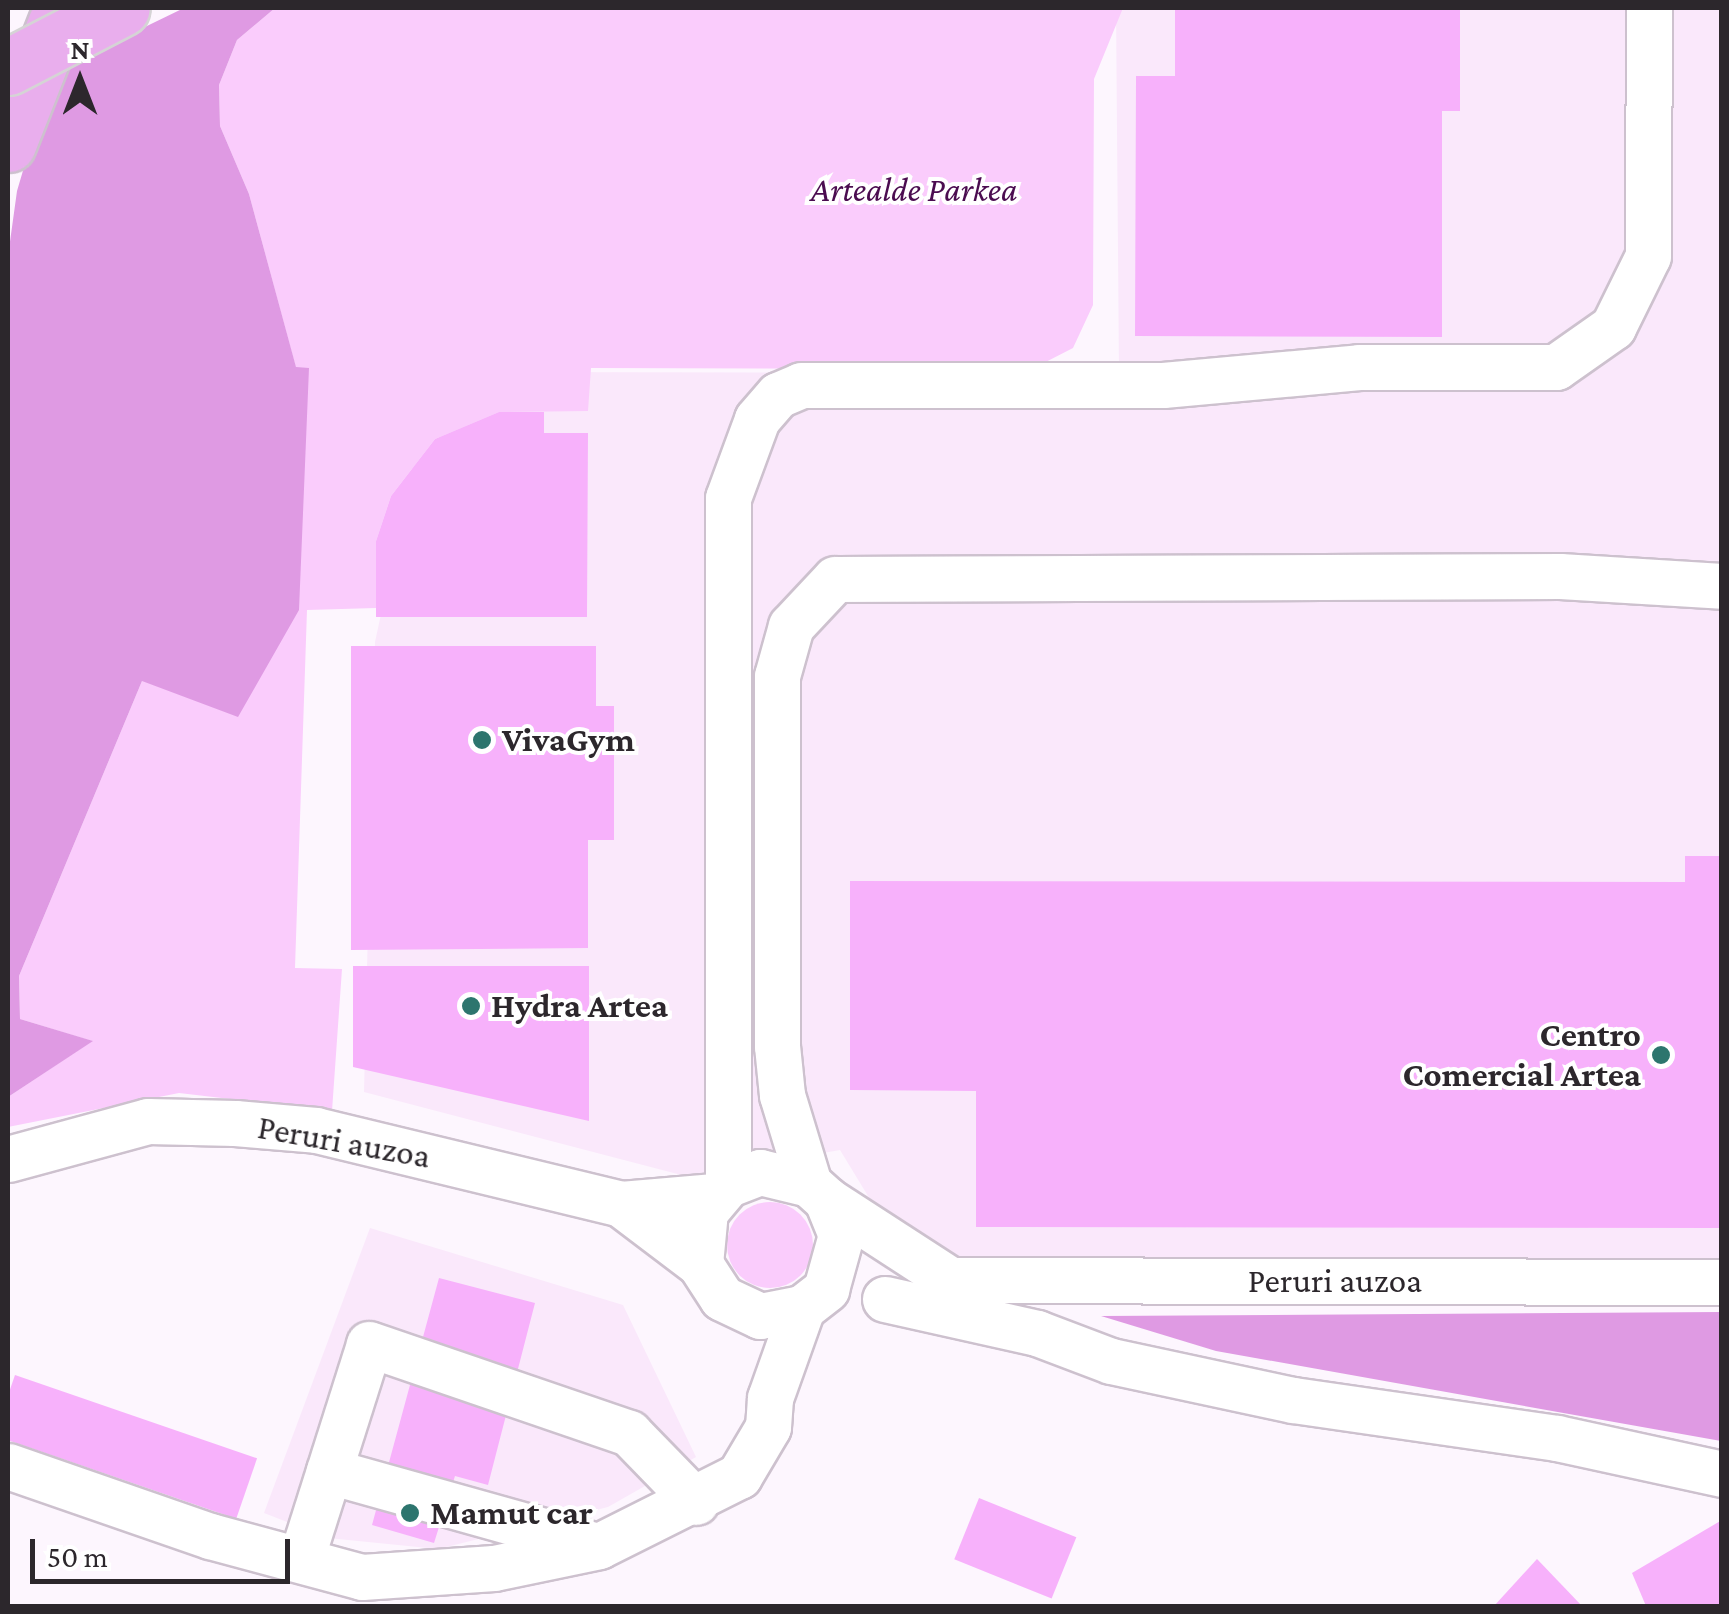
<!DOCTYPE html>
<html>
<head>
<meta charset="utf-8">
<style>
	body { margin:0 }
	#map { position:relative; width:1729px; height:1614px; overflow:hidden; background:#fdf6fe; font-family:"Crimson Pro",serif }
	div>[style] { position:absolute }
	.built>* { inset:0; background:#fae8fb }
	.green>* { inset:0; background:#faccfc }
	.round { border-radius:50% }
	.forest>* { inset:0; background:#df9ae3 }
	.building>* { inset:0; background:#f7b1fb; transform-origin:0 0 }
	.roads { filter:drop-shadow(2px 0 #cdc1ce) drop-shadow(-2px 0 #cdc1ce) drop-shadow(0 2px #cdc1ce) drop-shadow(0 -2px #cdc1ce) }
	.minor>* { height:45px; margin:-22.5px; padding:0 22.5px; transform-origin:22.5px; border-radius:22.5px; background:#fff }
	.highway>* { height:55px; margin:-27.5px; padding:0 27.5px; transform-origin:27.5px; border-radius:27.5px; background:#e9aeed }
	.bridges { filter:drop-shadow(2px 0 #d5d4d5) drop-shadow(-2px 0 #d5d4d5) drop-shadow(0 2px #d5d4d5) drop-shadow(0 -2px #d5d4d5) }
	.highway-bridge>* { height:55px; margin:-27.5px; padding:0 27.5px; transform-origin:27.5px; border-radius:27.5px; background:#e9aeed }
	.dots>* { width:28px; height:28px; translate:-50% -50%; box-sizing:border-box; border:5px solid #fff; border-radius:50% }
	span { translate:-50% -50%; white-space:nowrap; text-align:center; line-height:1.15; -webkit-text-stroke:8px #fff; paint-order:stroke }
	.park-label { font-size:35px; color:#4b0c50; font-style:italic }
	.poi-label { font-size:35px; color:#2c272c; font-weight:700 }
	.left { translate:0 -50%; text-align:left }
	.right { translate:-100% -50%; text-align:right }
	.street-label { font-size:35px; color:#2c272c }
	.frame { position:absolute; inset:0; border:10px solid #2c272c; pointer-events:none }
	.north { position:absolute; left:30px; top:30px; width:100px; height:100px; -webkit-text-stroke:8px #fff; paint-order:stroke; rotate:0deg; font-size:28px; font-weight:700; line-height:40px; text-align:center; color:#2c272c }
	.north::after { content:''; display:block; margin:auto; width:35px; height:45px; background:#2c272c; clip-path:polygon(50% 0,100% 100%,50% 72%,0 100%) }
	.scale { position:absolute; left:30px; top:1539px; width:260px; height:45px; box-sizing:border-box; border:5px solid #2c272c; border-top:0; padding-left:12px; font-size:30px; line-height:35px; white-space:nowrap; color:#2c272c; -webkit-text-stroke:8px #fff; paint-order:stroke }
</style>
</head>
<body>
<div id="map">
	<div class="built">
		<div style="clip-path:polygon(1116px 8px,1721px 8px,1721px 1272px,1028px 1279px,896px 1242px,840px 1150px,689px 1177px,364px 1092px,375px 642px,413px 466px,498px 372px,1119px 373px)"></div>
		<div style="clip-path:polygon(370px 1228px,623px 1305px,696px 1457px,608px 1507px,438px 1549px,328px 1538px,264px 1513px)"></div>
	</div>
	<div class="green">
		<div style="clip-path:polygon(275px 8px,1123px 8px,1094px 79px,1093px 305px,1073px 348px,1032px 369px,591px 368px,588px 411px,499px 412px,435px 439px,391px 496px,376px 541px,376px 608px,307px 610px,295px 968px,342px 969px,332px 1111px,179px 1093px,8px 1127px,8px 1097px,92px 1041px,20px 1019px,19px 976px,142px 681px,309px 368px,296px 368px,249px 194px,220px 126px,219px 85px,237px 40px)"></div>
		<div class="round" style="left:727px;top:1202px;width:86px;height:86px"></div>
	</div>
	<div class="forest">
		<div style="clip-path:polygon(184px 8px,275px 8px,237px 40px,219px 85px,220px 126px,249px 194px,296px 367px,309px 368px,299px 610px,238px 717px,142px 681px,19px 976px,20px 1019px,93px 1041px,8px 1097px,8px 256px,17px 191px,52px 72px)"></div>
		<div style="clip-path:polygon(1721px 1312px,1721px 1441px,1216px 1351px,1101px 1316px)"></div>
	</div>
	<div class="building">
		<div style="clip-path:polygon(1175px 8px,1460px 8px,1460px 111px,1442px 111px,1442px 337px,1135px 336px,1136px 76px,1175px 76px)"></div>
		<div style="clip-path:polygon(499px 412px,544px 412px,544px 433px,588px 433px,587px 617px,376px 617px,376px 541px,391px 496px,435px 439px)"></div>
		<div style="clip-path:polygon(351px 646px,596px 646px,596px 706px,614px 706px,614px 840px,588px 840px,588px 948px,351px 950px)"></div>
		<div style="clip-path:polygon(1685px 856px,1722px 856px,1722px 1228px,976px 1227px,976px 1091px,850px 1090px,850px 881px,1685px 882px)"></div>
		<div style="clip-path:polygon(353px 966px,589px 966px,589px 1121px,353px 1067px)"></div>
		<div style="clip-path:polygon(439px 1278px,535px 1303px,488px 1485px,455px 1476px,434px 1543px,372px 1525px)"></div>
		<div style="left:15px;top:1375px;width:256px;height:64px;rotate:19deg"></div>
		<div style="left:979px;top:1498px;width:105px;height:66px;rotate:22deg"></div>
		<div style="clip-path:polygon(1722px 1520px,1722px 1606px,1646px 1606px,1632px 1573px)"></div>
		<div style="clip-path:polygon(1537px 1559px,1582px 1606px,1494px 1606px)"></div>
	</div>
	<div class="roads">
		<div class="minor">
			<div style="left:8px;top:1159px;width:145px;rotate:-15.2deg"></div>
			<div style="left:148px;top:1121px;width:87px;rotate:1.3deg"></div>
			<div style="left:235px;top:1123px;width:81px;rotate:4.9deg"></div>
			<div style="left:316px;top:1130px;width:314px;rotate:13.6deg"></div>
			<div style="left:621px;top:1204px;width:94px;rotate:-4.9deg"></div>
			<div style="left:728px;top:1184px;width:686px;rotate:-90deg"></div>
			<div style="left:728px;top:498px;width:84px;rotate:-69.8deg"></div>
			<div style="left:757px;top:419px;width:32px;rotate:-49deg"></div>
			<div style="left:778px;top:395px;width:25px;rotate:-23deg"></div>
			<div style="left:801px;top:385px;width:362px"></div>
			<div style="left:1163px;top:385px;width:197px;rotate:-5.2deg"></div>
			<div style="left:1359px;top:367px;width:197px"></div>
			<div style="left:1556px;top:367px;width:70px;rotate:-35.1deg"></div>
			<div style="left:1613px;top:327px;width:79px;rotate:-63.8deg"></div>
			<div style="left:1648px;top:256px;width:248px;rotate:-89.8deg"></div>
			<div style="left:809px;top:1184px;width:93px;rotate:-106.9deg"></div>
			<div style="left:782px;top:1095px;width:49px;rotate:-95.8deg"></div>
			<div style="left:777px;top:1046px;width:370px;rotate:-90deg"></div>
			<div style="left:777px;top:676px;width:52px;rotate:-74.4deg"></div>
			<div style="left:791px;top:626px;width:64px;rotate:-46.9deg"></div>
			<div style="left:835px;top:579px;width:725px;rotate:-0.24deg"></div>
			<div style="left:1560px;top:576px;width:162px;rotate:3.5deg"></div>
			<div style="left:827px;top:1200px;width:173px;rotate:33deg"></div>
			<div style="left:621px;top:1204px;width:99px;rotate:37.2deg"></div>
			<div style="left:700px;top:1264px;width:40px;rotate:57.1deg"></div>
			<div style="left:722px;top:1298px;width:42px;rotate:25.3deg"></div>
			<div style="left:760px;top:1316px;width:43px;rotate:-10.8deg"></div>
			<div style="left:802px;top:1308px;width:31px;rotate:-38deg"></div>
			<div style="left:826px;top:1289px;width:56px;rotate:-74.5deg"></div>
			<div style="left:841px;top:1235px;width:38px;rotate:-112deg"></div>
			<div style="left:827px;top:1200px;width:24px;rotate:-138deg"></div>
			<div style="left:809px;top:1184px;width:50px;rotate:-166.2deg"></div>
			<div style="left:760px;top:1172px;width:34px;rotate:159deg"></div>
			<div style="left:728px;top:1184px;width:35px;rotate:130deg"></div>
			<div style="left:705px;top:1211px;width:53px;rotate:95.4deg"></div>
			<div style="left:949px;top:1280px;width:773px;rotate:0.15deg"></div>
			<div style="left:885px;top:1299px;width:156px;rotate:12.6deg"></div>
			<div style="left:1037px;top:1333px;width:79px;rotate:20.7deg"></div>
			<div style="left:1111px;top:1361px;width:186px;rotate:12.1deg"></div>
			<div style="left:1293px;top:1400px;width:267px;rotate:8.2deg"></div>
			<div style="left:1557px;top:1438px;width:169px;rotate:12.3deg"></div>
			<div style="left:8px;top:1466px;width:214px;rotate:19.1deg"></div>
			<div style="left:210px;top:1536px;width:157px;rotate:15.1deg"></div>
			<div style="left:362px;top:1577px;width:132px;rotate:-3.9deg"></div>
			<div style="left:494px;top:1568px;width:107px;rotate:-11.8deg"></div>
			<div style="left:599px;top:1546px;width:157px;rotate:-26.6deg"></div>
			<div style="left:739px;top:1476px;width:57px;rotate:-59.4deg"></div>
			<div style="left:768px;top:1427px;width:29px;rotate:-86deg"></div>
			<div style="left:770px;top:1398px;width:96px;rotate:-70.4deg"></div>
			<div style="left:329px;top:1471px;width:278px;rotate:15.6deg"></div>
			<div style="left:301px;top:1559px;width:225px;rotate:-72.4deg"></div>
			<div style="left:369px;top:1344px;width:275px;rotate:18.9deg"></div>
			<div style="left:629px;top:1433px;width:96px;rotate:45.8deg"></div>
		</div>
		<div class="highway">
			<div style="left:8px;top:144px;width:131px;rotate:-68.5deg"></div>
		</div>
	</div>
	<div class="bridges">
		<div class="highway-bridge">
			<div style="left:8px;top:67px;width:128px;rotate:-27.4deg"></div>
		</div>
	</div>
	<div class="dots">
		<div style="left:482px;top:740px;background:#2d756e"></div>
		<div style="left:471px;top:1006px;background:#2d756e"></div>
		<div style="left:1661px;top:1055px;background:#2d756e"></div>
		<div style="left:410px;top:1513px;background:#2d756e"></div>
	</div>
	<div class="park-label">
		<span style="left:914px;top:190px">Artealde Parkea</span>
	</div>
	<div class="poi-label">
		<span class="left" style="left:502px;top:740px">VivaGym</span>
		<span class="left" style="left:491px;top:1006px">Hydra Artea</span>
		<span class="right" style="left:1641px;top:1055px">Centro<br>Comercial Artea</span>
		<span class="left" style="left:430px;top:1513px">Mamut car</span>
	</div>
	<div class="street-label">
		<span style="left:344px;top:1142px;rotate:10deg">Peruri auzoa</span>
		<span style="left:1335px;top:1281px">Peruri auzoa</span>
	</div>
	<div class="frame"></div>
	<div class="north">N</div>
	<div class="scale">50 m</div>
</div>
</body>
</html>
